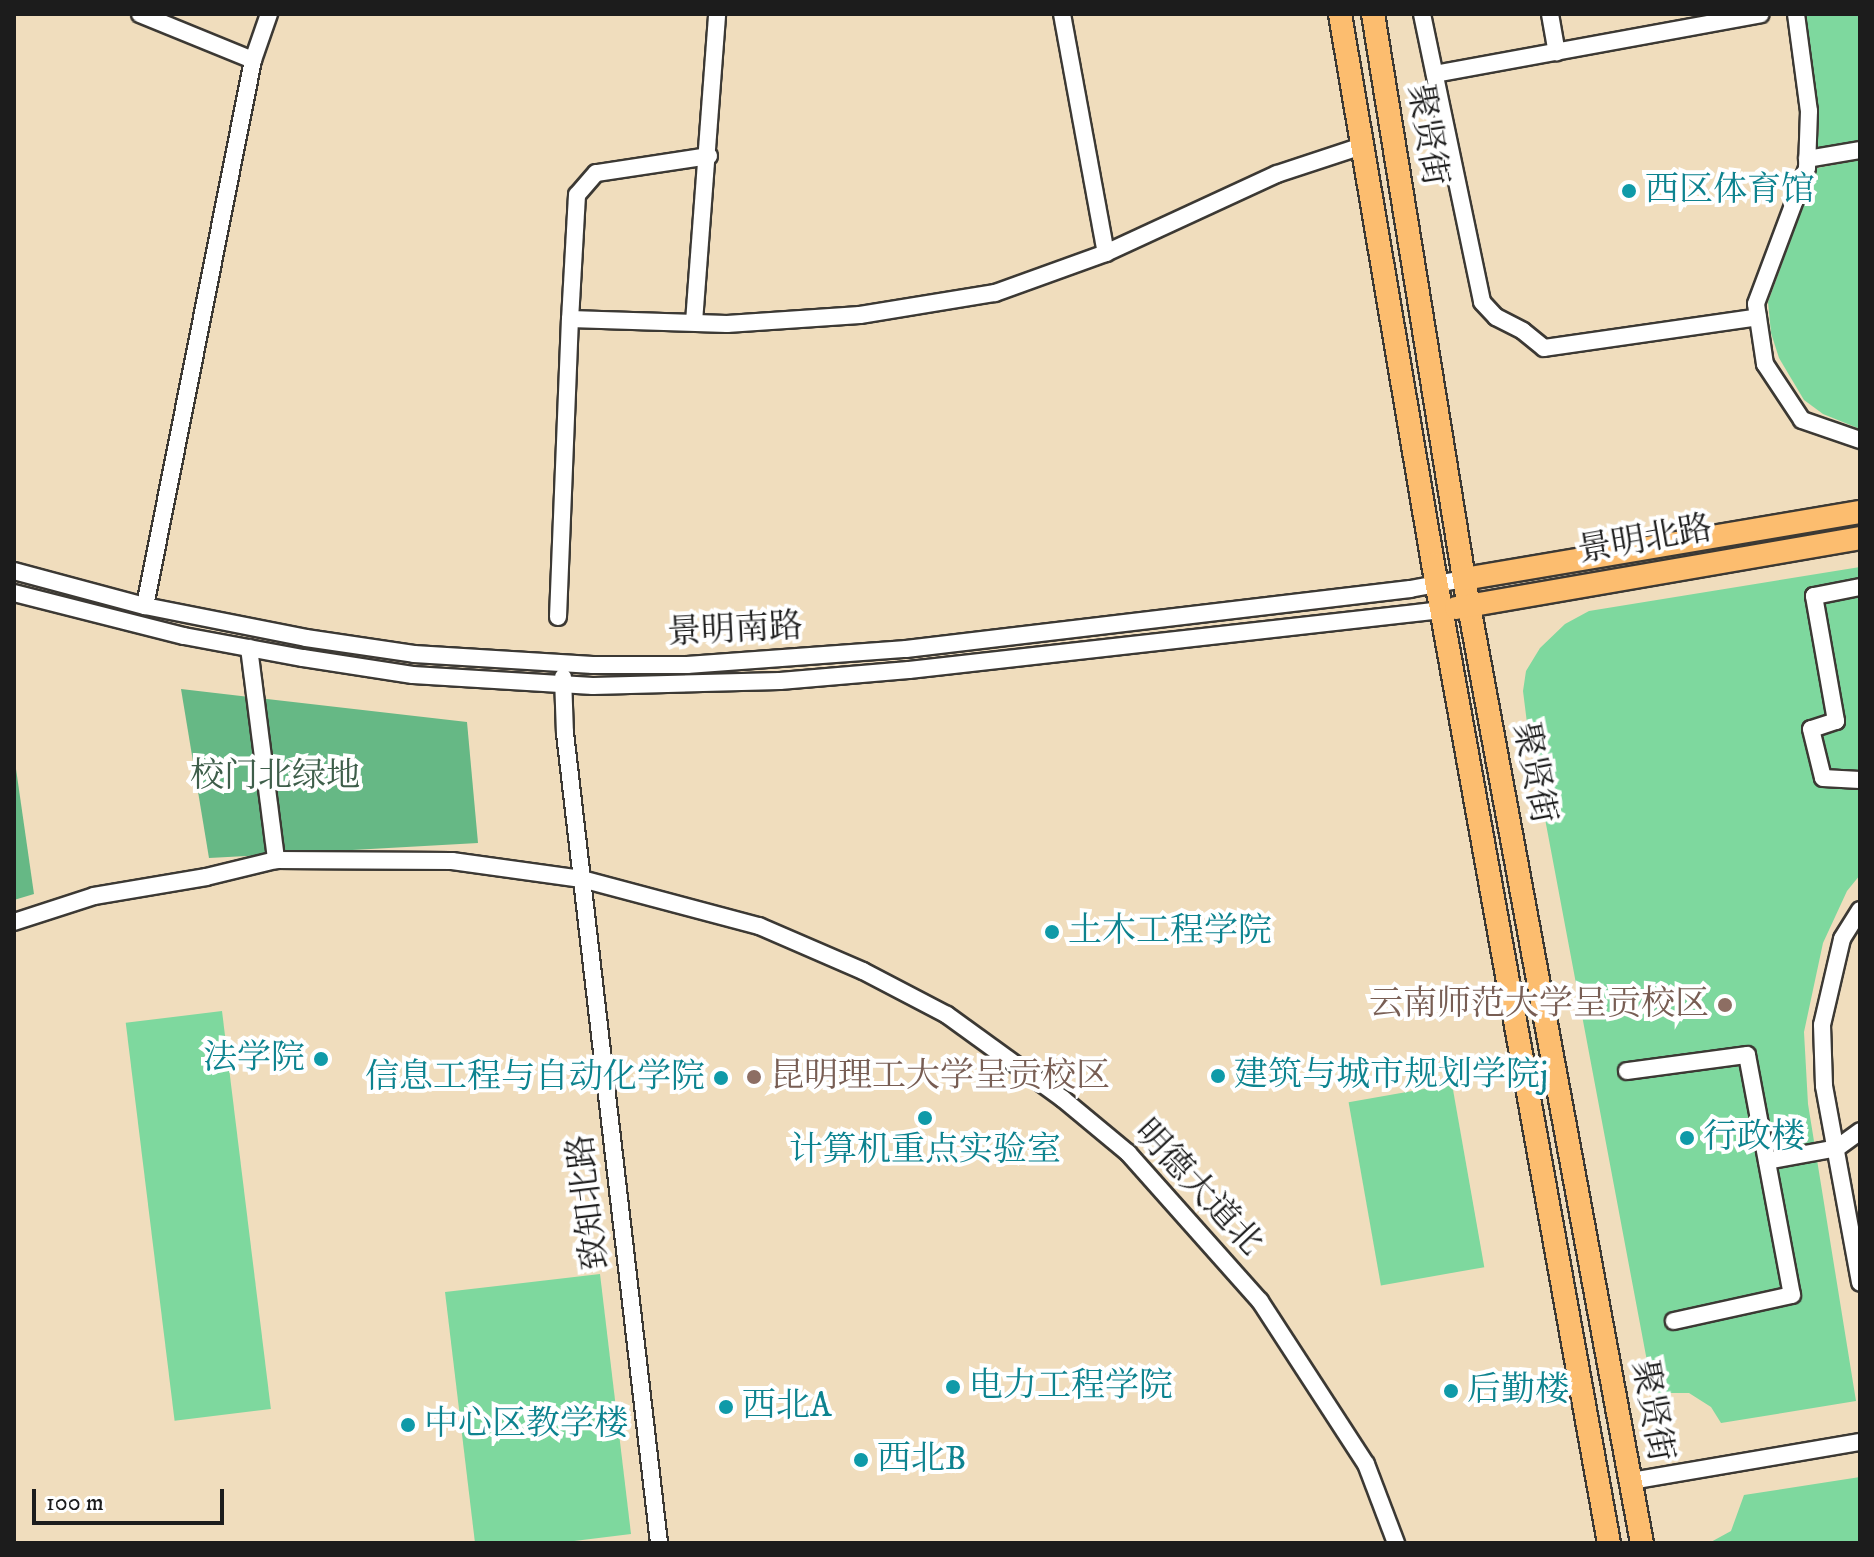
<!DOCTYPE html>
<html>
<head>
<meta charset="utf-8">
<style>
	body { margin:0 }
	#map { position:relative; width:1874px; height:1557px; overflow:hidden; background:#f0ddbd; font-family:"IM FELL DW Pica","Noto Serif SC",serif }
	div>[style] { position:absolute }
	.green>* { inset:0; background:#7ed89e; transform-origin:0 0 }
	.forest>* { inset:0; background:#66b885 }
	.roads { filter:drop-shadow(2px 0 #3c3934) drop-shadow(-2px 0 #3c3934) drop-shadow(0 2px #3c3934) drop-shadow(0 -2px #3c3934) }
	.minor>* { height:16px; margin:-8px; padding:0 8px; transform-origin:8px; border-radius:8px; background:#fff }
	.major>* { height:22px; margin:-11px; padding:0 11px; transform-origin:11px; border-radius:11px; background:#fcbd6f }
	.dots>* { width:22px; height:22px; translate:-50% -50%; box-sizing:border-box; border:4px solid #fff; border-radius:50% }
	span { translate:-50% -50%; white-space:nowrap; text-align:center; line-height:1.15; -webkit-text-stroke:8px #fff; paint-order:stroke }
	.street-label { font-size:34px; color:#1c1c1c }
	.culture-label { font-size:34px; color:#0d838f }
	.left { translate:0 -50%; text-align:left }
	.right { translate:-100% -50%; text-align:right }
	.park-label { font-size:34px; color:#3e5e4a }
	.education-label { font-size:34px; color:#785e54 }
	.frame { position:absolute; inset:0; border:16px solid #1c1c1c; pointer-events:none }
	.scale { position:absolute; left:32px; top:1489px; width:192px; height:36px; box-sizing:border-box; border:4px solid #1c1c1c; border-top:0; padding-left:10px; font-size:24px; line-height:28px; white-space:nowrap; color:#1c1c1c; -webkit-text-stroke:6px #fff; paint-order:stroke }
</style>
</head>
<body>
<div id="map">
	<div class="green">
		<div style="clip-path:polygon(1803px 14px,1860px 14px,1860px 141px,1815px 149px,1819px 130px,1817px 100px)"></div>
		<div style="clip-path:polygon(1860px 160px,1860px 429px,1823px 414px,1804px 400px,1779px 358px,1771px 333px,1768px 302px,1817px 168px)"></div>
		<div style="clip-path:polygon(1860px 567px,1860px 875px,1847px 891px,1823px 943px,1804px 1032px,1808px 1104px,1856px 1401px,1721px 1423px,1711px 1407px,1689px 1393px,1653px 1393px,1527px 723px,1523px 691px,1526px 671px,1540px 648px,1565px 624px,1589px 611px)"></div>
		<div style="left:222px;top:1011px;width:401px;height:97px;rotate:83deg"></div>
		<div style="left:1452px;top:1084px;width:186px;height:105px;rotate:80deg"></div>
		<div style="clip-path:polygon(600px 1274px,631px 1534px,558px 1543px,475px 1543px,445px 1292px)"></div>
		<div style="clip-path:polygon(1860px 1477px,1860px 1543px,1709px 1543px,1731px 1531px,1744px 1495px)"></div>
	</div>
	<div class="forest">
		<div style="clip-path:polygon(181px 689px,467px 722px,478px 843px,209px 858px)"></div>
		<div style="clip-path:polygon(14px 755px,34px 894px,14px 900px)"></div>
	</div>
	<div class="roads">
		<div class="minor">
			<div style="left:140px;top:14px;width:122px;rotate:22.2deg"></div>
			<div style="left:1062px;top:14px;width:243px;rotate:79.6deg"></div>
			<div style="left:1422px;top:14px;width:294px;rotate:78.2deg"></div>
			<div style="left:1482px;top:302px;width:21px;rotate:47deg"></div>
			<div style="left:1496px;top:317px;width:30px;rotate:27deg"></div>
			<div style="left:1523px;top:331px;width:27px;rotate:39deg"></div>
			<div style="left:1544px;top:348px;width:216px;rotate:-8.2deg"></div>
			<div style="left:1550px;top:14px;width:39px;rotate:80deg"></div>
			<div style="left:1796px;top:14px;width:98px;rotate:82.4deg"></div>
			<div style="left:1809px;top:111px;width:57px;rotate:92deg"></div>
			<div style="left:1807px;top:168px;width:145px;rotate:110.6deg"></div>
			<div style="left:1756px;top:304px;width:61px;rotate:81.5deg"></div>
			<div style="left:1765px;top:364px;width:67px;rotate:56.5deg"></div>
			<div style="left:1802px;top:420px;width:61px;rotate:19deg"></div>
			<div style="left:1435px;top:74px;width:331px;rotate:-10.4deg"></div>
			<div style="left:709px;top:156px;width:114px;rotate:171.4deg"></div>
			<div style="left:596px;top:173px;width:29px;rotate:131deg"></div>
			<div style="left:577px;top:195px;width:124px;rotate:93.2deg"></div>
			<div style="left:570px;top:319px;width:157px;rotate:1.8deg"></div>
			<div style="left:727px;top:324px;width:133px;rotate:-3.9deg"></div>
			<div style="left:860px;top:315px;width:137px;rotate:-9.3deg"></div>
			<div style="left:995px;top:293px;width:118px;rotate:-19.8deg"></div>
			<div style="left:1106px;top:253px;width:188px;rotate:-24.8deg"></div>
			<div style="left:1277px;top:174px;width:89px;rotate:-18.2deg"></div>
			<div style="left:1807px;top:159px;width:54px;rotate:-9.6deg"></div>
			<div style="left:694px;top:322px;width:309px;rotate:-85.7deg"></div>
			<div style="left:14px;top:571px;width:136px;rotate:15deg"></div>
			<div style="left:145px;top:606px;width:164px;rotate:11.2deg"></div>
			<div style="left:306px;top:638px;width:109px;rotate:8.4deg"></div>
			<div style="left:414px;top:654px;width:179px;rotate:3.5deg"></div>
			<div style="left:593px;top:665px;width:94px"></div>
			<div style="left:687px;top:665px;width:220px;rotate:-4.2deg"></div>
			<div style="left:906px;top:649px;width:508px;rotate:-6.79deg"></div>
			<div style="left:1410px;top:589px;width:55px;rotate:-10.5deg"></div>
			<div style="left:1860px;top:587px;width:47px;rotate:168.9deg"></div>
			<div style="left:1814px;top:596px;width:127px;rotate:80deg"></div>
			<div style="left:1836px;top:721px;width:26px;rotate:162deg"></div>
			<div style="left:1811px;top:729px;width:50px;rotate:76.2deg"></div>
			<div style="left:1823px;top:778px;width:37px;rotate:3deg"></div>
			<div style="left:14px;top:593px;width:175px;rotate:14.2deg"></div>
			<div style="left:184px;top:636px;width:121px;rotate:10.5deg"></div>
			<div style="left:303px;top:658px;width:111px;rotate:8.8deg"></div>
			<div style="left:413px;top:675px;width:180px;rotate:3.5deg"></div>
			<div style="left:593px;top:686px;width:187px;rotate:-1.5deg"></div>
			<div style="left:780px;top:681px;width:129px;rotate:-4.9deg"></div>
			<div style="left:909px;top:670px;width:536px;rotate:-6.42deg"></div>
			<div style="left:145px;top:606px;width:557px;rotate:-78.81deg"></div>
			<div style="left:253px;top:60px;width:49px;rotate:-70.8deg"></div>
			<div style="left:558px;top:617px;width:298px;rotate:-87.7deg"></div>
			<div style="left:249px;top:648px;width:214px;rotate:82.7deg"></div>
			<div style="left:276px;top:860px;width:176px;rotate:0.3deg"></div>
			<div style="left:452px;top:861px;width:131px;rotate:7.9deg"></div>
			<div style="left:582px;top:879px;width:183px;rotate:14.9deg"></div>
			<div style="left:759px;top:926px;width:113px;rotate:23.4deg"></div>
			<div style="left:863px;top:971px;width:95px;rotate:27.6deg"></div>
			<div style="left:947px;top:1015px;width:143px;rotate:35.9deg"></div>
			<div style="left:1063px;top:1099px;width:85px;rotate:39.7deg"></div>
			<div style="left:1128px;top:1153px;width:198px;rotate:48.3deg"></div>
			<div style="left:1260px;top:1301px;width:194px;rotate:57deg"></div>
			<div style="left:1366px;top:1464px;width:85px;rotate:69.2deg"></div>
			<div style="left:563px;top:677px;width:56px;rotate:88deg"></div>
			<div style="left:565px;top:733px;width:815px;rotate:83.38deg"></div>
			<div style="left:1860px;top:910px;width:34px;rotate:122deg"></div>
			<div style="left:1842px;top:939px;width:88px;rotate:103.1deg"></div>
			<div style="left:1822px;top:1025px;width:61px;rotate:88.1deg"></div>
			<div style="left:1824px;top:1086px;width:200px;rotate:79.6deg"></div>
			<div style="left:14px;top:922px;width:84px;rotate:-18deg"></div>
			<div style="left:94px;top:896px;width:114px;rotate:-9.6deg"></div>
			<div style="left:206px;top:877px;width:72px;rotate:-13.7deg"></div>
			<div style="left:1627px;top:1071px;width:121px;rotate:-7.6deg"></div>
			<div style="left:1747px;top:1055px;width:244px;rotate:79.4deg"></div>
			<div style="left:1792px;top:1295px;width:121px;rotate:167.6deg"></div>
			<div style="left:1767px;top:1161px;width:71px;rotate:-10.5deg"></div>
			<div style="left:1837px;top:1148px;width:29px;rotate:-36deg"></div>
			<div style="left:1631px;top:1481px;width:232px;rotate:-9.7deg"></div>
		</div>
		<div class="major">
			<div style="left:1340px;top:14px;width:558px;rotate:80.4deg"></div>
			<div style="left:1433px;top:564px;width:995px;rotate:79.81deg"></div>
			<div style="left:1373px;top:14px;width:572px;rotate:80.85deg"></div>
			<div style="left:1464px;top:579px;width:980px;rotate:79.54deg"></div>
			<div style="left:1464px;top:579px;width:402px;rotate:-9.6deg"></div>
			<div style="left:1456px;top:608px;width:410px;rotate:-9.8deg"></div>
		</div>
	</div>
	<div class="dots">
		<div style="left:1629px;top:191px;background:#0f9aa8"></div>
		<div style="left:1052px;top:932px;background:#0f9aa8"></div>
		<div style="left:1725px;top:1005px;background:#8d6e63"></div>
		<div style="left:321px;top:1059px;background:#0f9aa8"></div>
		<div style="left:1218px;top:1076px;background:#0f9aa8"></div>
		<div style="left:754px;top:1077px;background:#8d6e63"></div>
		<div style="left:721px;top:1078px;background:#0f9aa8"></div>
		<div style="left:925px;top:1118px;background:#0f9aa8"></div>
		<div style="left:1687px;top:1138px;background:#0f9aa8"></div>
		<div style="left:953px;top:1387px;background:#0f9aa8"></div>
		<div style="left:1451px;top:1391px;background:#0f9aa8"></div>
		<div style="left:726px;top:1407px;background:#0f9aa8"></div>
		<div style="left:408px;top:1425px;background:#0f9aa8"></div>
		<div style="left:861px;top:1460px;background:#0f9aa8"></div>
	</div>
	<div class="street-label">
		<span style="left:1427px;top:135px;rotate:81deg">聚贤街</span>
		<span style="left:1645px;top:540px;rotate:-10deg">景明北路</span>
		<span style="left:735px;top:630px;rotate:-3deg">景明南路</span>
		<span style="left:1534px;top:773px;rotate:79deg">聚贤街</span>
		<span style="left:1198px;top:1188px;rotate:47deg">明德大道北</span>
		<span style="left:589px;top:1202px;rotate:-97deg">致知北路</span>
		<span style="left:1652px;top:1411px;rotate:80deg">聚贤街</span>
	</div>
	<div class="culture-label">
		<span class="left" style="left:1645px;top:191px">西区体育馆</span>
		<span class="left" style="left:1068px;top:932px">土木工程学院</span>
		<span class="right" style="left:305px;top:1059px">法学院</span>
		<span class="left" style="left:1234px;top:1076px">建筑与城市规划学院j</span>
		<span class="right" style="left:705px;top:1078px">信息工程与自动化学院</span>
		<span class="left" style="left:1703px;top:1138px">行政楼</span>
		<span style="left:925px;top:1151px">计算机重点实验室</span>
		<span class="left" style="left:969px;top:1387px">电力工程学院</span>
		<span class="left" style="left:1467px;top:1391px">后勤楼</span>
		<span class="left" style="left:742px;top:1407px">西北A</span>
		<span class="left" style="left:424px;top:1425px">中心区教学楼</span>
		<span class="left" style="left:877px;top:1460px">西北B</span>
	</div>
	<div class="park-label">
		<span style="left:275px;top:777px">校门北绿地</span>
	</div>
	<div class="education-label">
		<span class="right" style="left:1709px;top:1005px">云南师范大学呈贡校区</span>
		<span class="left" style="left:770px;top:1077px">昆明理工大学呈贡校区</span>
	</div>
	<div class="frame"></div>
	<div class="scale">100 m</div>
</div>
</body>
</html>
